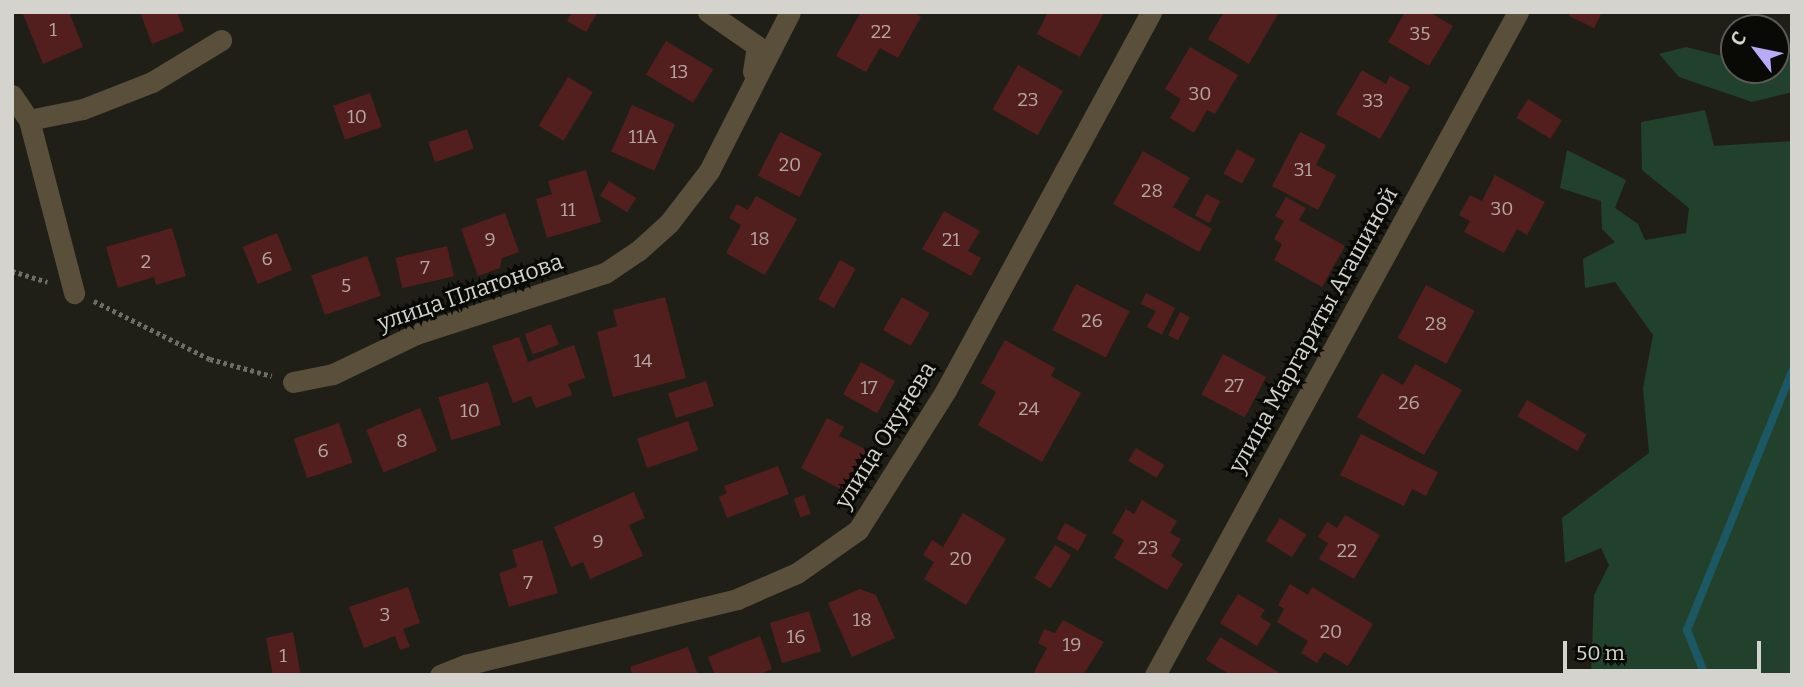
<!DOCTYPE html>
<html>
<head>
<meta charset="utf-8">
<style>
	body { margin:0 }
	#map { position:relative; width:1804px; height:687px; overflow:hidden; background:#201f17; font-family:Bitter,serif }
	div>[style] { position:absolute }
	.green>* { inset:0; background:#21412d }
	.stream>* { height:8px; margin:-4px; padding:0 4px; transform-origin:4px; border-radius:4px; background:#1c5764 }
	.building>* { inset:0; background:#531e1e; transform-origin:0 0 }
	.path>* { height:4.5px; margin-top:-2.25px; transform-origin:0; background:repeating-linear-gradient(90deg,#6d6c65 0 3.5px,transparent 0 7px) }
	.minor>* { height:21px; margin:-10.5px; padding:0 10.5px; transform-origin:10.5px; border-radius:10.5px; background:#594f3a }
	span { translate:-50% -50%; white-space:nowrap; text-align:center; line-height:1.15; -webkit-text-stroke:6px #090906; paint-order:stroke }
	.number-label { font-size:19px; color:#b4a6a1 }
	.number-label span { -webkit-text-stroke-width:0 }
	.street-label { font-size:23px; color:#d4d3cd }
	.frame { position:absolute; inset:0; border:14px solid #d4d3cd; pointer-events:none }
	.north { position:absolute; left:1720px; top:14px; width:70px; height:70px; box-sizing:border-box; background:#090906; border:2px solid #5a5a56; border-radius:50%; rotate:302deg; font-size:19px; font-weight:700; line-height:28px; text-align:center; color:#d4d3cd }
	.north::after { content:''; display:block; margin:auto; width:24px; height:32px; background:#b9abf7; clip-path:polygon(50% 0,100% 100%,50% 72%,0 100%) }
	.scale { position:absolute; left:1563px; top:641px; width:198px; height:32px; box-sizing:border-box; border:4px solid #d4d3cd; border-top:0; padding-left:9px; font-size:21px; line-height:24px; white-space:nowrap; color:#d4d3cd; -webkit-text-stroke:5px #090906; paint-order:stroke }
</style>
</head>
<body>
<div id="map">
	<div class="green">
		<div style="clip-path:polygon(1686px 47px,1734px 59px,1734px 70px,1776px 70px,1792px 54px,1792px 92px,1752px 102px,1679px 77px,1659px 54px)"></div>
		<div style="clip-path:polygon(1705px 110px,1714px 146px,1792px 141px,1792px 675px,1591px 675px,1594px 595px,1609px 565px,1601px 548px,1565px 563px,1562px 518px,1649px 453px,1643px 388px,1653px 335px,1615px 282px,1585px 288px,1583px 259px,1615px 242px,1602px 229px,1601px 201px,1560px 188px,1567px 150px,1626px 180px,1615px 208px,1638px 224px,1645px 240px,1686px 233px,1689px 208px,1642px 170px,1641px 122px)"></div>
	</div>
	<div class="stream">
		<div style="left:1705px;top:675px;width:48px;rotate:-111.8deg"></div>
		<div style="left:1687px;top:630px;width:279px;rotate:-67.9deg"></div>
	</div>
	<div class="building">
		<div style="clip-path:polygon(69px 12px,83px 47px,43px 64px,23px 14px)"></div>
		<div style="clip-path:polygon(140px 12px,177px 12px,184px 31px,152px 44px)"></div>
		<div style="clip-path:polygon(572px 12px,598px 12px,586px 32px,567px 21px)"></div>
		<div style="clip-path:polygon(861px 12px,914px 12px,921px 17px,898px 58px,880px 48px,866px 72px,836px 56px)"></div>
		<div style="clip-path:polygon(1048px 12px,1099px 12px,1103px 15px,1080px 57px,1037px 34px)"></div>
		<div style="clip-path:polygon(1224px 12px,1278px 14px,1249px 64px,1208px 39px)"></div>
		<div style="clip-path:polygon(1405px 12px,1429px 12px,1453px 26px,1429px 66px,1388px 42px)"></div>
		<div style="clip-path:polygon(1571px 12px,1602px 12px,1594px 28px,1569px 16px)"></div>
		<div style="left:666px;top:41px;width:55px;height:39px;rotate:31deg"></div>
		<div style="clip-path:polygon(1190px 47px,1238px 75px,1215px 114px,1207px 110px,1194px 133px,1170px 118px,1181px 99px,1165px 89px)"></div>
		<div style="left:1018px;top:65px;width:52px;height:51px;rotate:30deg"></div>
		<div style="clip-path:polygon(1362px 70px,1386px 84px,1390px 76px,1410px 87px,1380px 139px,1336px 114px)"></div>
		<div style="left:568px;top:77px;width:29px;height:57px;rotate:31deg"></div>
		<div style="left:370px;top:93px;width:36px;height:39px;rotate:71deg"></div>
		<div style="left:1528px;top:99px;width:40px;height:22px;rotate:32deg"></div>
		<div style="left:632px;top:105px;width:47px;height:51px;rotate:24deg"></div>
		<div style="left:467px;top:129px;width:21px;height:41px;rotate:71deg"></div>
		<div style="left:780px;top:132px;width:47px;height:49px;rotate:27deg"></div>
		<div style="clip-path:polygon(1300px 132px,1326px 145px,1316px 165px,1336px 175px,1318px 210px,1272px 186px)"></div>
		<div style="left:1237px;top:149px;width:21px;height:28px;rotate:29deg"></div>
		<div style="clip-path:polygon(1143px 151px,1190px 178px,1173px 207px,1212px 229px,1199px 252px,1113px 204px)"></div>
		<div style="clip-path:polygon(586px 170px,601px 222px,547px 238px,536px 199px,552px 194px,548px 181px)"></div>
		<div style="clip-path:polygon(1495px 175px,1545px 202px,1527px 235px,1517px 229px,1504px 253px,1464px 232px,1470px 221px,1459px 215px,1470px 195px,1482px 201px)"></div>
		<div style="left:609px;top:181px;width:32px;height:17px;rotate:32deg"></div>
		<div style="left:1206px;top:194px;width:16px;height:24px;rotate:27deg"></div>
		<div style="clip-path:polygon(756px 196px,797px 219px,765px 275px,726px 253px,741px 225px,729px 218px,737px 204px,748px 210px)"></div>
		<div style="clip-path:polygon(1286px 197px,1306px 208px,1299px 220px,1345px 246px,1322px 287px,1274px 260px,1282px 244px,1274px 239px,1284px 221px,1275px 216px)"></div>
		<div style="clip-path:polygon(944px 211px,980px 231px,968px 251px,981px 258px,971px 276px,922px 249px)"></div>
		<div style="clip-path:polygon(505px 213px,519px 252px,502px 258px,500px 268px,478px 276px,461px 229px)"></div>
		<div style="clip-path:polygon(172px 228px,186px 276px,156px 285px,154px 277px,118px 288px,106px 247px)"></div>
		<div style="left:277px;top:233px;width:40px;height:37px;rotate:68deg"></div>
		<div style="left:447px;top:246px;width:31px;height:53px;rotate:77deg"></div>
		<div style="left:367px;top:256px;width:42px;height:59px;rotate:71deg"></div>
		<div style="left:840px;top:260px;width:18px;height:45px;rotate:29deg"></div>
		<div style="left:1076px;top:284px;width:60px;height:52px;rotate:27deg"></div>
		<div style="left:1426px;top:285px;width:55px;height:60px;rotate:28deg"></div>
		<div style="clip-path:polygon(1146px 293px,1175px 308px,1162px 335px,1147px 327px,1156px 311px,1141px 304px)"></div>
		<div style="clip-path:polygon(665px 297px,686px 378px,613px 397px,597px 332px,617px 326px,613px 310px)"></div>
		<div style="left:902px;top:297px;width:32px;height:38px;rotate:30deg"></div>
		<div style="left:1180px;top:312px;width:11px;height:26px;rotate:27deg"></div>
		<div style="left:551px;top:324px;width:22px;height:28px;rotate:69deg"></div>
		<div style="clip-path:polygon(519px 337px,528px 362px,574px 345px,585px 378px,568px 384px,572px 395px,536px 408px,531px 396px,513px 403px,492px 346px)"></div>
		<div style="clip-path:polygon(1005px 340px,1055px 368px,1051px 376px,1081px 393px,1042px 462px,978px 425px,996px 392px,981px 383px)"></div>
		<div style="left:1223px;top:354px;width:49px;height:46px;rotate:28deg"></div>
		<div style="left:861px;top:362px;width:39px;height:37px;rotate:29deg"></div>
		<div style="clip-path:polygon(1415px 364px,1462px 390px,1424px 455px,1357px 417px,1382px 373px,1403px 385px)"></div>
		<div style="left:706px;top:381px;width:26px;height:40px;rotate:72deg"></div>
		<div style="left:488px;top:382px;width:45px;height:52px;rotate:73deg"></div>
		<div style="left:1527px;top:400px;width:69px;height:19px;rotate:30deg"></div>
		<div style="left:420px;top:408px;width:46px;height:58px;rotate:68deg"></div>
		<div style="clip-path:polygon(827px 418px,844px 427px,839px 436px,867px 450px,846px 492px,801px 468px)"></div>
		<div style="left:688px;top:421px;width:31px;height:54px;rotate:71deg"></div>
		<div style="left:339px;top:423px;width:42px;height:48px;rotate:71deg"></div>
		<div style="clip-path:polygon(1361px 434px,1438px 472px,1426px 496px,1412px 489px,1404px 506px,1340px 475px)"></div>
		<div style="left:1136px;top:448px;width:33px;height:15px;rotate:31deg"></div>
		<div style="clip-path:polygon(778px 466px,789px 494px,727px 518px,719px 497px,727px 493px,724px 486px)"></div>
		<div style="clip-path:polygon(634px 492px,645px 518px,629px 525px,643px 556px,590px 579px,583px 562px,571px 567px,554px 527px)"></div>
		<div style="left:804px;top:495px;width:20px;height:11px;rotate:70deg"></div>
		<div style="clip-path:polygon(1142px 500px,1177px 521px,1170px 533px,1181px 539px,1171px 556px,1183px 564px,1167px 590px,1114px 558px,1124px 540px,1112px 533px,1126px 509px,1134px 514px)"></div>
		<div style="clip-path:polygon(963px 513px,1006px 539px,966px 605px,924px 579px,934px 562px,923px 555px,932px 540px,943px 547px)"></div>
		<div style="clip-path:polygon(1345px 515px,1380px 535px,1354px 579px,1319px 559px,1328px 543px,1318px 537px,1327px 522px,1337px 528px)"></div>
		<div style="left:1280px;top:518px;width:31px;height:27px;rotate:32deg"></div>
		<div style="left:1065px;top:523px;width:25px;height:18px;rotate:29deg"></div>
		<div style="clip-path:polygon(542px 540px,558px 593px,509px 607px,499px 573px,517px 567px,512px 550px)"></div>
		<div style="left:1055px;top:545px;width:19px;height:39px;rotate:32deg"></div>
		<div style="clip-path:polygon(1290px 584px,1308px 595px,1312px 587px,1373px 624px,1348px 666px,1324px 652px,1317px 663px,1301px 653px,1308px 641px,1277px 622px,1284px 609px,1278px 605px)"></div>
		<div style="clip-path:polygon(408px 587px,420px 623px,403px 629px,410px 647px,400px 650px,395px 636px,364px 648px,349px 607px)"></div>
		<div style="clip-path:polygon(860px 589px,876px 595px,895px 638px,852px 657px,828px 603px)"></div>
		<div style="clip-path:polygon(1238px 594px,1265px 610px,1260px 617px,1271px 624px,1257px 646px,1220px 623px)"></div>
		<div style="left:809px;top:611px;width:42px;height:41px;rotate:73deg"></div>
		<div style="clip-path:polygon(1063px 620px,1104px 642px,1083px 675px,1037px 675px,1034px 672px,1047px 648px,1038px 643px,1044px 629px,1055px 633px)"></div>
		<div style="clip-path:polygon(293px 632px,301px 675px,273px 675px,266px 638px)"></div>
		<div style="clip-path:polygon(760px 636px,772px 669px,758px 675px,715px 675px,708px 657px)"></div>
		<div style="clip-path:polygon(1220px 637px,1283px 675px,1231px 675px,1206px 660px)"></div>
		<div style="clip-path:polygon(688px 647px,698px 675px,633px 675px,630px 667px)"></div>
	</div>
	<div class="path">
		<div style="left:12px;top:271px;width:37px;rotate:17deg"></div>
		<div style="left:94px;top:301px;width:130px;rotate:26.6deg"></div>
		<div style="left:210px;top:359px;width:64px;rotate:15.3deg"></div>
	</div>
	<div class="minor">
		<div style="left:708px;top:12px;width:60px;rotate:34.8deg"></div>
		<div style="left:757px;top:46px;width:26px;rotate:99deg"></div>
		<div style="left:12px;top:95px;width:30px;rotate:56deg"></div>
		<div style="left:29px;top:120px;width:55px;rotate:-11.5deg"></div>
		<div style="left:83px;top:109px;width:74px;rotate:-21.4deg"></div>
		<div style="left:152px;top:82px;width:81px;rotate:-31.3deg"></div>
		<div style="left:29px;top:120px;width:179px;rotate:75.4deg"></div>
		<div style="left:293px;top:382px;width:41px;rotate:-11.3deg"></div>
		<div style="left:333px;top:374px;width:92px;rotate:-25.7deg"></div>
		<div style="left:416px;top:334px;width:199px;rotate:-17.9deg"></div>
		<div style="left:605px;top:273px;width:40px;rotate:-34deg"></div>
		<div style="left:638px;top:251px;width:42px;rotate:-42.1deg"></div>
		<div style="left:669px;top:223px;width:66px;rotate:-52.4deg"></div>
		<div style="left:709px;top:171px;width:178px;rotate:-63deg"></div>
		<div style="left:440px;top:675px;width:27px;rotate:-22deg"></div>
		<div style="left:465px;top:665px;width:280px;rotate:-13.6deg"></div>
		<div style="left:737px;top:599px;width:65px;rotate:-23.4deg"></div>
		<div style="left:797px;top:573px;width:75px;rotate:-35.2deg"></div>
		<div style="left:858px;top:530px;width:165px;rotate:-57.8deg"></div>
		<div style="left:946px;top:390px;width:430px;rotate:-61.5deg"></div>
		<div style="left:1155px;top:675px;width:756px;rotate:-61.3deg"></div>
	</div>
	<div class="number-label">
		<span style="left:53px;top:30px">1</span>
		<span style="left:881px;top:32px">22</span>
		<span style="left:1420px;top:34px">35</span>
		<span style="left:679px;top:72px">13</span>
		<span style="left:1200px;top:94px">30</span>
		<span style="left:1028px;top:100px">23</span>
		<span style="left:1373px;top:101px">33</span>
		<span style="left:357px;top:117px">10</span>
		<span style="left:643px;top:137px">11А</span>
		<span style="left:790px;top:165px">20</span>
		<span style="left:1303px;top:170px">31</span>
		<span style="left:1152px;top:191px">28</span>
		<span style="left:1502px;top:209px">30</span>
		<span style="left:568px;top:210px">11</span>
		<span style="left:760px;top:239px">18</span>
		<span style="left:490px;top:240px">9</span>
		<span style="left:951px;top:240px">21</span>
		<span style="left:267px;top:259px">6</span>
		<span style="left:146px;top:262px">2</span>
		<span style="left:425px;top:268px">7</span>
		<span style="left:346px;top:286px">5</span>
		<span style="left:1092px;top:321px">26</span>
		<span style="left:1436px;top:324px">28</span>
		<span style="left:643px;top:361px">14</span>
		<span style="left:1234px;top:386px">27</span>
		<span style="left:869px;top:388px">17</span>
		<span style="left:1409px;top:403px">26</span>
		<span style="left:1029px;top:409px">24</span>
		<span style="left:470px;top:411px">10</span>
		<span style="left:402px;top:441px">8</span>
		<span style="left:323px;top:451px">6</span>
		<span style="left:598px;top:542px">9</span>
		<span style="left:1148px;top:548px">23</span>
		<span style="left:1347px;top:551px">22</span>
		<span style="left:961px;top:559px">20</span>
		<span style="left:528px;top:583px">7</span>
		<span style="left:385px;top:615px">3</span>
		<span style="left:862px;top:620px">18</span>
		<span style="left:1331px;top:632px">20</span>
		<span style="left:796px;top:637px">16</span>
		<span style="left:1072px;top:645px">19</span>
		<span style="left:283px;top:656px">1</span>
	</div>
	<div class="street-label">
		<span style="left:470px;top:292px;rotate:-19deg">улица Платонова</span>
		<span style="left:1313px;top:330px;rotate:-61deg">улица Маргариты Агашиной</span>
		<span style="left:885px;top:435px;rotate:-58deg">улица Окунева</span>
	</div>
	<div class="frame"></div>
	<div class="north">С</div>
	<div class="scale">50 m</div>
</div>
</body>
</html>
